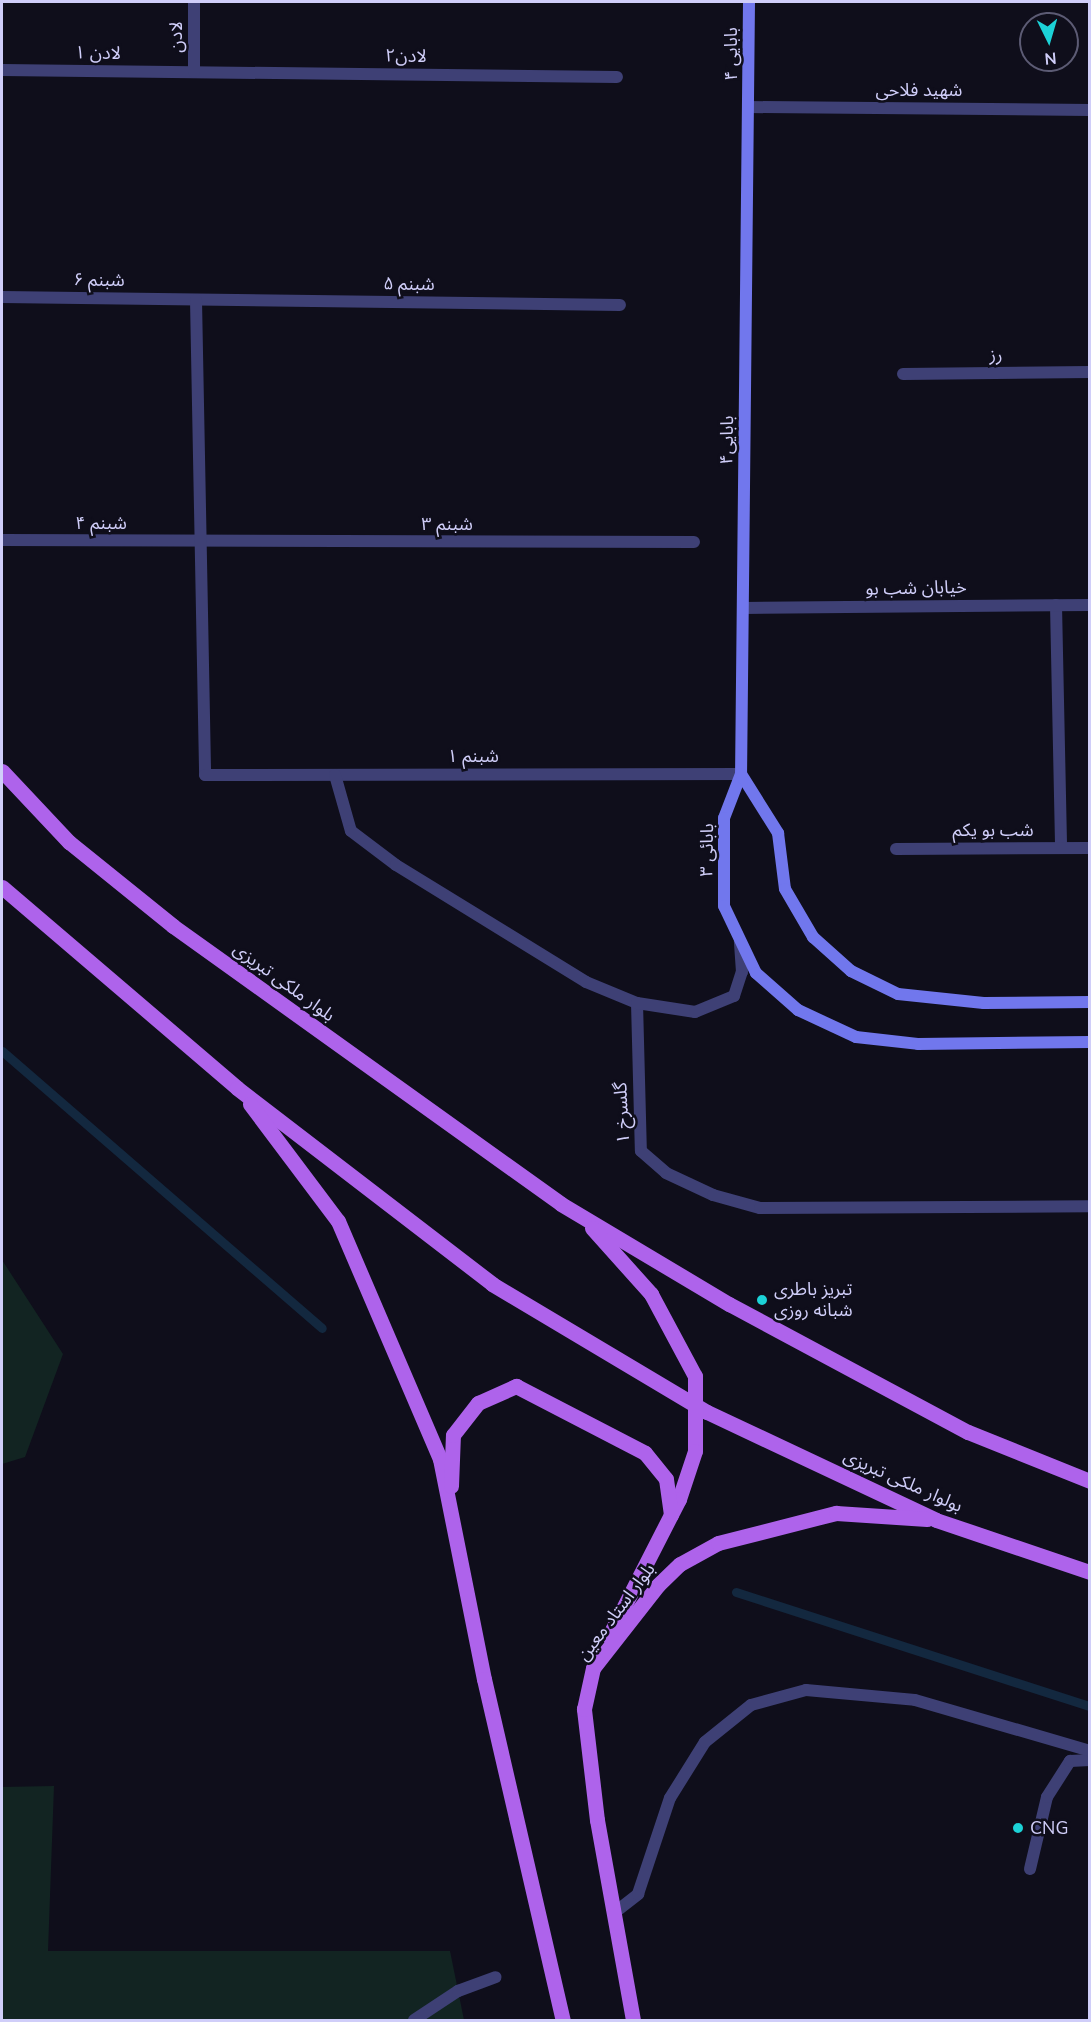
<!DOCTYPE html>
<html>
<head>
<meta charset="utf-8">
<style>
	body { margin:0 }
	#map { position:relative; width:1091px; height:2022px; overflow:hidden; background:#0f0e1b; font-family:"Nunito Sans","Noto Sans Arabic",sans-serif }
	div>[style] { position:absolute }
	.green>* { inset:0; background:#122422 }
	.stream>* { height:9px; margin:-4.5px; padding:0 4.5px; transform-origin:4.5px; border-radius:4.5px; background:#13283f }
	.service>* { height:12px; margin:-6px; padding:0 6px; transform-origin:6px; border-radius:6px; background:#3e4075 }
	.minor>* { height:12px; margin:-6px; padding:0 6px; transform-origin:6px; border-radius:6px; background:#3e4075 }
	.tertiary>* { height:12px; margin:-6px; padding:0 6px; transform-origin:6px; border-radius:6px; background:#3e4075 }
	.secondary>* { height:12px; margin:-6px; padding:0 6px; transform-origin:6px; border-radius:6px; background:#7177ed }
	.primary>* { height:15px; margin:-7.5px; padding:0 7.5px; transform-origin:7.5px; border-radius:7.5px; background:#ae63eb }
	.dots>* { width:16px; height:16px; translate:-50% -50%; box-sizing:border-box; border:3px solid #0f0e1b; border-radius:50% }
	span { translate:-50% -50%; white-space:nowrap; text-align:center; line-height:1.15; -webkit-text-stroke:5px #0f0e1b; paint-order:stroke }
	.street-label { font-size:18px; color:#d0cef9 }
	.poi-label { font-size:18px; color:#d0cef9 }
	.left { translate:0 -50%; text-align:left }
	.frame { position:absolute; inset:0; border:3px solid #d0cef9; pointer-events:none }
	.north { position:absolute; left:1019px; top:12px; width:60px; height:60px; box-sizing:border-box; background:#0f0e1b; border:2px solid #5c5b74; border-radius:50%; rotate:175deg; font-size:16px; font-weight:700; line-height:24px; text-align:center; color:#d0cef9 }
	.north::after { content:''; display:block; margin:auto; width:21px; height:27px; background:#1cd2d7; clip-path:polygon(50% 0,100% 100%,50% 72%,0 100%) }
</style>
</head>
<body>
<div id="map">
	<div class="green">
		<div style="clip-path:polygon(2px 1260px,63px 1354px,25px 1457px,2px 1464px)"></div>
		<div style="clip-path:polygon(54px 1786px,48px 1951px,450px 1951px,464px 2020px,2px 2020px,2px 1787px)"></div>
	</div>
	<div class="stream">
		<div style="left:2px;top:1051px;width:423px;rotate:40.9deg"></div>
		<div style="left:736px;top:1592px;width:372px;rotate:17.9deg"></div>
	</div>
	<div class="service">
		<div style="left:2px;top:70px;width:615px;rotate:0.65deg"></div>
		<div style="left:2px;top:297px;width:618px;rotate:0.74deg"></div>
		<div style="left:903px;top:374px;width:187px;rotate:-0.6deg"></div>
		<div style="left:2px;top:540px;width:692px;rotate:0.17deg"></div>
		<div style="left:1056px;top:605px;width:243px;rotate:88.8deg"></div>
		<div style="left:896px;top:849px;width:194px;rotate:-0.3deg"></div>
		<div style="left:1030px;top:1869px;width:74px;rotate:-76.7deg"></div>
		<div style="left:1047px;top:1797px;width:43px;rotate:-57.4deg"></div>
		<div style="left:1070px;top:1761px;width:20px;rotate:-3deg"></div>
		<div style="left:614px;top:1913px;width:31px;rotate:-38deg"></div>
		<div style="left:638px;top:1894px;width:101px;rotate:-71.6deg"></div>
		<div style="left:670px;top:1798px;width:66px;rotate:-58deg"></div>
		<div style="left:705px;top:1742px;width:59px;rotate:-38.8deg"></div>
		<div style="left:751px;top:1705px;width:57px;rotate:-15.3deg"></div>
		<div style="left:806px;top:1690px;width:109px;rotate:5.2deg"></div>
		<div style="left:915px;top:1700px;width:182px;rotate:16.2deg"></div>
		<div style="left:414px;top:2020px;width:53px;rotate:-33.4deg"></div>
		<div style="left:458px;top:1991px;width:40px;rotate:-20.2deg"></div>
	</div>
	<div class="minor">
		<div style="left:194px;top:2px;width:70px;rotate:90deg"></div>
		<div style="left:196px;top:300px;width:475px;rotate:88.9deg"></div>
		<div style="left:205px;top:775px;width:536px;rotate:-0.11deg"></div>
		<div style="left:743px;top:608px;width:347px;rotate:-0.5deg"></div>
		<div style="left:335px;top:775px;width:58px;rotate:74.1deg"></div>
		<div style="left:351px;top:831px;width:56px;rotate:37.1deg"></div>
		<div style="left:396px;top:865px;width:223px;rotate:31.6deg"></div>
		<div style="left:586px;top:982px;width:55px;rotate:22.4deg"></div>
		<div style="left:637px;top:1003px;width:148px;rotate:88.5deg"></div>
		<div style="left:641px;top:1151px;width:33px;rotate:41deg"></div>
		<div style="left:666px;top:1173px;width:52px;rotate:25.1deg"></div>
		<div style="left:713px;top:1195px;width:49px;rotate:15.5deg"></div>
		<div style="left:760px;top:1208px;width:330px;rotate:-0.3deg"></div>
		<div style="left:637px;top:1003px;width:59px;rotate:8.8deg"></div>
		<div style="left:695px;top:1012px;width:42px;rotate:-22.3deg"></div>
		<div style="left:734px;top:996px;width:25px;rotate:-72deg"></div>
		<div style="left:742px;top:972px;width:31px;rotate:-94deg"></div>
	</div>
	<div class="tertiary">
		<div style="left:749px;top:107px;width:341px;rotate:0.5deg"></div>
	</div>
	<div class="secondary">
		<div style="left:749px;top:2px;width:772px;rotate:90.59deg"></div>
		<div style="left:741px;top:774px;width:47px;rotate:111.1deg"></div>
		<div style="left:724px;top:818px;width:88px;rotate:90deg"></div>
		<div style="left:724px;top:906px;width:74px;rotate:64.5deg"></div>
		<div style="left:756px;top:973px;width:56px;rotate:41.4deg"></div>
		<div style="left:798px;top:1010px;width:64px;rotate:25deg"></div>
		<div style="left:856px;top:1037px;width:62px;rotate:6.4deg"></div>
		<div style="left:918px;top:1044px;width:172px;rotate:-0.7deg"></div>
		<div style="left:741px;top:774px;width:70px;rotate:57.9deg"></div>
		<div style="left:778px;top:833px;width:56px;rotate:82.9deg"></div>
		<div style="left:785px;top:889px;width:56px;rotate:59.7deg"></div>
		<div style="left:813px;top:937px;width:51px;rotate:41.8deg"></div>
		<div style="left:851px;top:971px;width:52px;rotate:26.1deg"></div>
		<div style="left:898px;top:994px;width:86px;rotate:6deg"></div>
		<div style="left:984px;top:1003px;width:106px;rotate:-0.5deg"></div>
	</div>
	<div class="primary">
		<div style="left:2px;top:771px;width:98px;rotate:46.7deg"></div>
		<div style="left:69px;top:842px;width:134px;rotate:38.9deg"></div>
		<div style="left:173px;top:926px;width:477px;rotate:35.6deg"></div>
		<div style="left:561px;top:1204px;width:196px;rotate:30.8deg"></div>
		<div style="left:729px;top:1304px;width:271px;rotate:28.2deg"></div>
		<div style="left:968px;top:1432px;width:131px;rotate:21.9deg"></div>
		<div style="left:2px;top:887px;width:309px;rotate:40.5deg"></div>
		<div style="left:237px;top:1088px;width:322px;rotate:37.5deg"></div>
		<div style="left:492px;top:1284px;width:250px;rotate:30.8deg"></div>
		<div style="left:707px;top:1412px;width:253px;rotate:25.2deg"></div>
		<div style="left:936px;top:1520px;width:163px;rotate:18.7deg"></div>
		<div style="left:250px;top:1104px;width:146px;rotate:53.1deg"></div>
		<div style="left:338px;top:1221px;width:259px;rotate:66.8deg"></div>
		<div style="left:440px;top:1459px;width:224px;rotate:78.7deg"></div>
		<div style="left:484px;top:1679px;width:350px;rotate:77deg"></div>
		<div style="left:592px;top:1228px;width:89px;rotate:48.2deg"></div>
		<div style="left:651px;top:1294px;width:93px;rotate:61.8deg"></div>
		<div style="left:695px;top:1376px;width:75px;rotate:90deg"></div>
		<div style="left:695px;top:1451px;width:51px;rotate:108.4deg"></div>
		<div style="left:679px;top:1499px;width:154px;rotate:117.1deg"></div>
		<div style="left:451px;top:1486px;width:51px;rotate:-87.8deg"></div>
		<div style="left:453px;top:1435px;width:41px;rotate:-52deg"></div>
		<div style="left:478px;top:1403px;width:42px;rotate:-24.1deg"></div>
		<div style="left:516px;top:1386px;width:145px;rotate:27.4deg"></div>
		<div style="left:645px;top:1453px;width:33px;rotate:51deg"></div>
		<div style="left:666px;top:1479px;width:36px;rotate:82deg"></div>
		<div style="left:633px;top:2020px;width:203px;rotate:-100.2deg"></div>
		<div style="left:597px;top:1820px;width:112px;rotate:-96.7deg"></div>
		<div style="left:584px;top:1709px;width:42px;rotate:-77.6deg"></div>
		<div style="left:593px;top:1668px;width:105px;rotate:-51.9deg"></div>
		<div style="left:658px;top:1585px;width:30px;rotate:-44deg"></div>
		<div style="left:680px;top:1564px;width:43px;rotate:-28.9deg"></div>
		<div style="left:718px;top:1543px;width:122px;rotate:-14.3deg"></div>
		<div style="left:836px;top:1513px;width:91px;rotate:3.8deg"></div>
	</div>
	<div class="dots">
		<div style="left:762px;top:1300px;background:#1cd2d7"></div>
		<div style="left:1018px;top:1828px;background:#1cd2d7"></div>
	</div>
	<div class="street-label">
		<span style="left:176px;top:37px;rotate:-90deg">لادن</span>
		<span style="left:98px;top:53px;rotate:1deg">لادن ۱</span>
		<span style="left:731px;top:54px;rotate:-90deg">بابایی ۴</span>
		<span style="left:406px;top:56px;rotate:1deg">لادن۲</span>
		<span style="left:919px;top:90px">شهید فلاحی</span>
		<span style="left:99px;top:280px;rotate:1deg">شبنم ۶</span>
		<span style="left:409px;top:284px;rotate:1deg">شبنم ۵</span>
		<span style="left:996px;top:355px;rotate:-1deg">رز</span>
		<span style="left:727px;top:440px;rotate:-89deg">بابایی۴</span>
		<span style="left:101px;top:523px">شبنم ۴</span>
		<span style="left:447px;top:524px">شبنم ۳</span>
		<span style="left:916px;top:588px;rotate:-1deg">خیابان شب بو</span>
		<span style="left:473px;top:756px">شبنم ۱</span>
		<span style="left:993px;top:830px">شب بو یکم</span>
		<span style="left:707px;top:850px;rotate:-89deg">بابائی ۳</span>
		<span style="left:284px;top:982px;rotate:36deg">بلوار ملکى تبریزى</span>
		<span style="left:622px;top:1113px;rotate:-93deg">گلسرخ ۱</span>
		<span style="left:903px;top:1481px;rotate:24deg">بولوار ملکی تبریزی</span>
		<span style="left:616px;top:1612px;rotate:-53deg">بلوار استاد معین</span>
	</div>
	<div class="poi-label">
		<span class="left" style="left:774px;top:1300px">تبریز باطری<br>شبانه روزی</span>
		<span class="left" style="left:1030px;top:1828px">CNG</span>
	</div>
	<div class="frame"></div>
	<div class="north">N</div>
</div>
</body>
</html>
